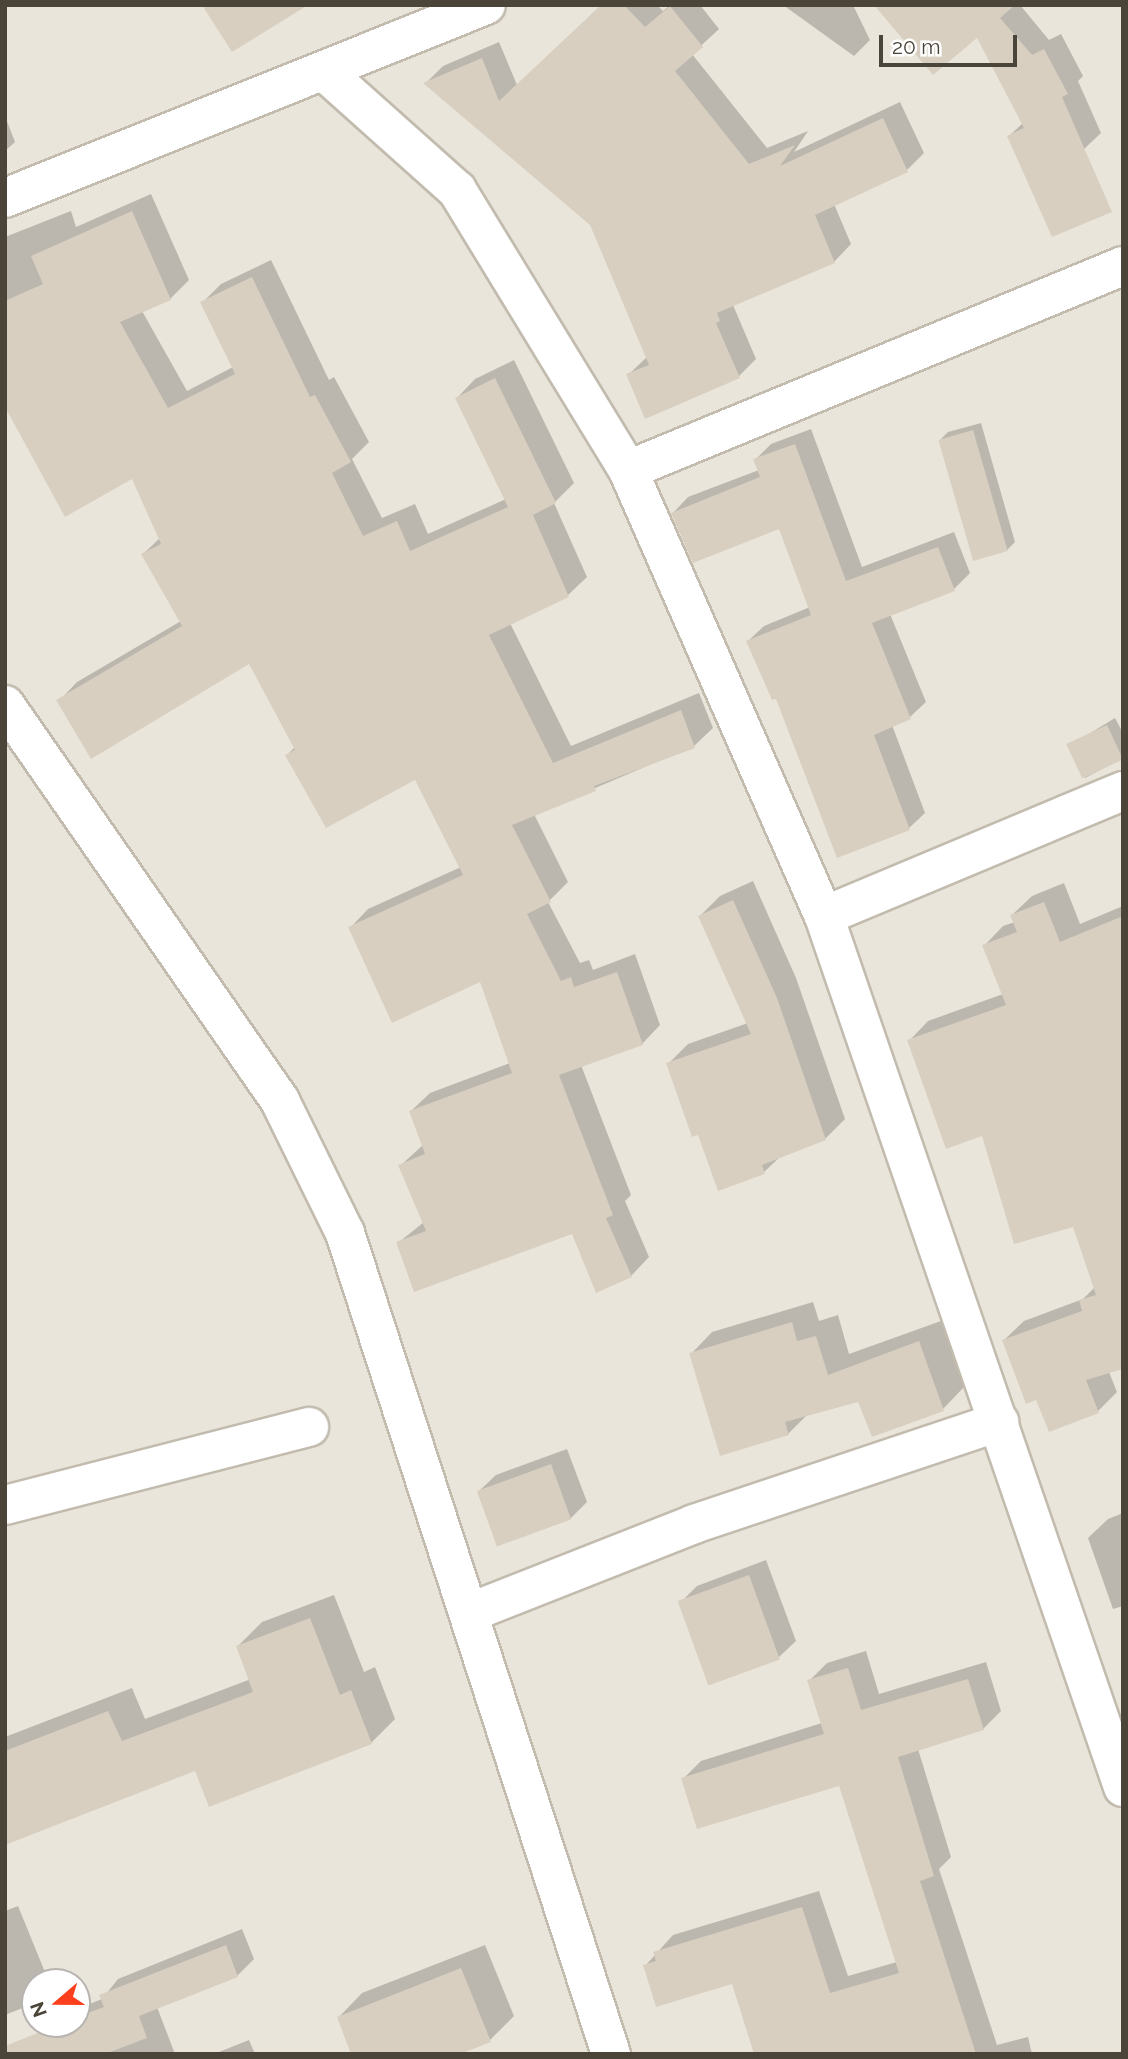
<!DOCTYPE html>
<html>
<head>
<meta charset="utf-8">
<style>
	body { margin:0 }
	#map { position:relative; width:1128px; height:2059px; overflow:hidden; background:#f6f3ec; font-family:Raleway,sans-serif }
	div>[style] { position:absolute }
	.residential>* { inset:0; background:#eae5da }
	.shadow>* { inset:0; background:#0003 }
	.building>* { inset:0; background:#d8cfc1; transform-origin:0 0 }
	.roads { filter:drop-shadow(2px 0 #c2bbae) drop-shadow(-2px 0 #c2bbae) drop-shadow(0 2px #c2bbae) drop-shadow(0 -2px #c2bbae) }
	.minor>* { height:38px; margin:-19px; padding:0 19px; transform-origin:19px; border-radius:19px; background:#fff }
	span { translate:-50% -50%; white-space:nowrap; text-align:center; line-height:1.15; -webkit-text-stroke:5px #fff; paint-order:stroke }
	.frame { position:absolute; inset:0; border:7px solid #4b4439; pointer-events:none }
	.north { position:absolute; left:21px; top:1968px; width:70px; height:70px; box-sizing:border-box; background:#fff; border:2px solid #b7b4b0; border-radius:50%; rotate:250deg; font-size:19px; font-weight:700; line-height:28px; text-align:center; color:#4b4439 }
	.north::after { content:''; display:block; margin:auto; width:24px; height:32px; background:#fc3f1d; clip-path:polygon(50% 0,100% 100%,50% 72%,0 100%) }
	.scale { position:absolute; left:879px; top:35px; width:138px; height:32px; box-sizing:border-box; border:4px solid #4b4439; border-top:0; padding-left:9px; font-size:21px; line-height:24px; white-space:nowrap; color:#4b4439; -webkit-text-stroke:5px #fff; paint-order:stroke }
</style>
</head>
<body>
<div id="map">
	<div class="residential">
		<div style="clip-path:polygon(evenodd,5px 5px,1123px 5px,1123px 2054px,5px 2054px,5px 5px,35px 1982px,77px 1982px,77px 2024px,35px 2024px,35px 1982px)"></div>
	</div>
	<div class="shadow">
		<div style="clip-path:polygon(602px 5px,657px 5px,663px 11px,670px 5px,700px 5px,719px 29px,692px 54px,767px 148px,808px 131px,794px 152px,900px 102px,924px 153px,907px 170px,834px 204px,851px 244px,834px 262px,733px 305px,756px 359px,739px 376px,628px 375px,647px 357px,591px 224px,426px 83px,443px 66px,499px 42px,517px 85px)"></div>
		<div style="clip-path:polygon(783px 5px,853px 5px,870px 40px,854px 56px)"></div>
		<div style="clip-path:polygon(902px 5px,1020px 5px,1049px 40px,1061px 34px,1083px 76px,1078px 81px,1101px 133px,1084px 149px,1009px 136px,1023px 123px,977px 35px)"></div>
		<div style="clip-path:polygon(5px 116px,15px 142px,5px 151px)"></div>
		<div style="clip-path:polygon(151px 194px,189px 280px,170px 299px,142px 311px,187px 391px,233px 367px,202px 303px,221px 284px,271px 260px,329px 380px,334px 377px,369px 442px,352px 459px,382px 518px,415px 504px,428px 534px,506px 499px,457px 398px,475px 379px,514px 360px,574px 483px,554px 503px,587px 577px,568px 595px,510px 623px,571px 746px,699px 693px,713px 728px,694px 746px,534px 814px,568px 882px,548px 902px,580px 963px,589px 960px,593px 970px,635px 954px,660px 1025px,642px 1044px,581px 1065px,631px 1195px,625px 1201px,649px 1257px,631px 1276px,572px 1231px,398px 1243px,424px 1222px,401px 1165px,423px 1145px,411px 1111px,430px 1093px,510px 1063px,481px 980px,350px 928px,368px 909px,461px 867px,416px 778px,287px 755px,295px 747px,250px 662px,59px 701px,77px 682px,181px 621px,143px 554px,160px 538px,132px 477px,5px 407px,5px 237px,71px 211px,76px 227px)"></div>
		<div style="clip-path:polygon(981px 423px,1015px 542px,1007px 550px,940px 440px,948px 432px)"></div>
		<div style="clip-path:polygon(811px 429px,862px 567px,954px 532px,970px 573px,954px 589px,890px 614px,926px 702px,910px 717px,892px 725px,925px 813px,909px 828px,777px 696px,748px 641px,764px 626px,810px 607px,780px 527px,673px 513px,688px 497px,759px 470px,755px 460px,771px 444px)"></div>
		<div style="clip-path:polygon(1115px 718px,1123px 733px,1123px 758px,1085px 778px,1069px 746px)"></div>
		<div style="clip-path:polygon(753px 881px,796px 978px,845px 1119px,825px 1139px,781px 1156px,764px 1172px,699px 1133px,668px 1064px,688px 1044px,748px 1023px,700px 916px,720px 896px)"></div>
		<div style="clip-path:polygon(1064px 883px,1080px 924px,1123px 906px,1123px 1368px,1109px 1372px,1117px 1392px,1098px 1411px,1037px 1398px,1004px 1340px,1024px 1321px,1083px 1299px,1095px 1287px,1074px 1225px,983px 1133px,909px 1041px,928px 1021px,1003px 994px,984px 946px,1003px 926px,1015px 922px,1012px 915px,1032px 896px)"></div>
		<div style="clip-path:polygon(813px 1302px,819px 1321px,838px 1315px,849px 1354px,941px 1321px,964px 1387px,943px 1409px,859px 1399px,808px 1414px,788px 1434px,691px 1354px,712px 1332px)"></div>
		<div style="clip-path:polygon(567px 1449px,587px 1502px,570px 1519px,479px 1491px,496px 1475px)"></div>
		<div style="clip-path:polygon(1123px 1513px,1123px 1606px,1113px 1609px,1088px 1538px,1108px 1519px)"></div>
		<div style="clip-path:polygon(766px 1560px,796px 1641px,779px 1657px,711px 1684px,680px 1603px,697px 1586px)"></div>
		<div style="clip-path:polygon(334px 1595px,364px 1672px,375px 1667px,395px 1719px,371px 1743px,216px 1761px,5px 1826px,5px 1737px,132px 1688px,145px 1719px,251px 1679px,238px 1646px,262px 1622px)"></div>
		<div style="clip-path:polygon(866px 1651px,879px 1694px,986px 1662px,1001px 1711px,983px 1729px,918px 1749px,951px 1857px,939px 1869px,997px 2045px,1028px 2037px,1032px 2054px,934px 2054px,734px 1982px,645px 1966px,673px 1935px,819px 1891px,848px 1976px,897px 1962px,840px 1783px,683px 1779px,701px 1761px,822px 1723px,809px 1681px,827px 1663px)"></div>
		<div style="clip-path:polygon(18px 1906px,49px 1982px,35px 1982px,35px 2003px,5px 2015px,5px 1911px)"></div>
		<div style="clip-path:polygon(242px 1929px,254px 1959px,237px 1976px,157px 2007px,175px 2054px,63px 2054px,53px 2028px,77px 2024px,77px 2009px,102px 1999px,118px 1979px)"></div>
		<div style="clip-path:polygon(485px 1945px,514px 2016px,490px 2040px,339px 2017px,362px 1993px)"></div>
		<div style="clip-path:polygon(249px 2040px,255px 2054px,214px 2054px)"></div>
	</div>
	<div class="building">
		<div style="clip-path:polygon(202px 5px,308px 5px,232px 52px)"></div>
		<div style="clip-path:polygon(601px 5px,624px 5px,645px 27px,670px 6px,703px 47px,675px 71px,749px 164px,795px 145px,780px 166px,883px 118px,908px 172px,815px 215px,835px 263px,717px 313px,720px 321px,716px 323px,740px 378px,645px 419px,626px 374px,649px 365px,590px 225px,423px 83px,482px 58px,499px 101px)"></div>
		<div style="clip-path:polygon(874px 5px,1015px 5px,1000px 18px,1032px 55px,1044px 49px,1068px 94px,1062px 97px,1112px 212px,1052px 237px,1007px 136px,1024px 128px,977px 38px,933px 75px)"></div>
		<div style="clip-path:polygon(132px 211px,171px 300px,120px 322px,168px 408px,235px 374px,200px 302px,252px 277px,310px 397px,315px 395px,351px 462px,332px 473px,363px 536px,397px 521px,410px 551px,508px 507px,455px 398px,495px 378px,556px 503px,533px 515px,569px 597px,489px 635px,553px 763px,681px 710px,695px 748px,594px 786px,596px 791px,512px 825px,551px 902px,527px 914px,561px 981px,571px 977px,574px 987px,617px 972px,643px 1045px,559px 1075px,613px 1215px,606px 1218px,632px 1277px,596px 1293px,572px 1234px,414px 1292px,396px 1242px,426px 1231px,398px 1165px,425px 1154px,409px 1111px,512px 1073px,480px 982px,392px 1023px,348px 927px,463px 875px,415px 780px,326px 828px,285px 755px,295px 750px,249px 664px,91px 759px,56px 700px,182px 626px,141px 554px,161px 544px,132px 479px,65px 517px,5px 407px,7px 300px,43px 284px,31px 256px)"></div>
		<div style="left:973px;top:430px;width:126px;height:36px;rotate:74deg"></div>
		<div style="clip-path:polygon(795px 444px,846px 581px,938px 547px,955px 591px,872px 623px,911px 719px,874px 735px,910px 830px,837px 858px,776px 699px,772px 700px,746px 641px,811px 615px,779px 529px,693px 563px,671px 513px,760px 477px,753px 459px)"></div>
		<div style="left:1107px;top:725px;width:38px;height:45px;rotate:65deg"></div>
		<div style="clip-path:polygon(733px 900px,777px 998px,826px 1140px,762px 1165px,765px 1174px,718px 1191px,698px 1135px,692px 1137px,666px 1063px,751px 1034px,698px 916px)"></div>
		<div style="clip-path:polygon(1044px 902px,1060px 942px,1123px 916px,1123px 1369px,1086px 1380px,1099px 1413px,1049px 1432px,1036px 1400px,1026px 1404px,1002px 1340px,1082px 1311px,1079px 1300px,1096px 1295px,1073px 1227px,1014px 1244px,982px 1136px,946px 1149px,907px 1040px,1006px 1005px,982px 945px,1017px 932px,1010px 915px)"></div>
		<div style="clip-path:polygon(792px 1322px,797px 1341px,816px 1336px,828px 1375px,919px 1341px,944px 1411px,872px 1437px,858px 1402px,785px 1422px,789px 1435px,720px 1456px,689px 1353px)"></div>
		<div style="left:551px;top:1464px;width:59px;height:79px;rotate:70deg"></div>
		<div style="left:749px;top:1575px;width:90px;height:76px;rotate:70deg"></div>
		<div style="clip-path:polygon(310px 1618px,340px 1695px,351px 1690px,372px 1744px,209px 1807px,195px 1771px,5px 1845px,5px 1751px,108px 1711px,122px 1741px,253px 1692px,236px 1646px)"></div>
		<div style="clip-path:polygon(848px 1668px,861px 1710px,968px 1679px,984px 1730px,898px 1757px,934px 1876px,920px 1881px,976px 2054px,754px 2054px,732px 1984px,656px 2007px,643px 1965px,656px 1961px,653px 1952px,802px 1907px,830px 1993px,899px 1973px,839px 1786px,697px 1829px,681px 1778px,824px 1734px,807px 1680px)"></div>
		<div style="clip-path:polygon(226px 1945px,238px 1977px,139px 2016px,147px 2038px,105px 2054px,5px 2054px,5px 2046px,60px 2024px,77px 2024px,77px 2017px,104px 2007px,99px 1995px)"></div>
		<div style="clip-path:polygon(461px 1968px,491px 2042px,460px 2054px,351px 2054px,337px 2017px)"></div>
	</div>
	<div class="roads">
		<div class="minor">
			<div style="left:326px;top:73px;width:176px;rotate:41.8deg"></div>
			<div style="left:457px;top:190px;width:328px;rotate:58.6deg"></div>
			<div style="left:628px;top:470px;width:487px;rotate:66.3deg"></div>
			<div style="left:824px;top:916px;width:921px;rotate:71.05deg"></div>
			<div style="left:5px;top:198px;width:518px;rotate:-21.86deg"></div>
			<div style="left:628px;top:470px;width:535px;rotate:-22.4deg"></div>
			<div style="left:5px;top:705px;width:482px;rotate:55.2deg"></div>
			<div style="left:280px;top:1101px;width:147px;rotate:63.8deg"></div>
			<div style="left:345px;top:1233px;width:863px;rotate:72.05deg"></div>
			<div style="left:824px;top:916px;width:324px;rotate:-22.7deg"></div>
			<div style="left:5px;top:1505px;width:314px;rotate:-14.4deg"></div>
			<div style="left:471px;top:1612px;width:240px;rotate:-21.5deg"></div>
			<div style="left:694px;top:1524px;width:322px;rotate:-18.5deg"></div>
		</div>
	</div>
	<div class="frame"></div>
	<div class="north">N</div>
	<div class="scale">20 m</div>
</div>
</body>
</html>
